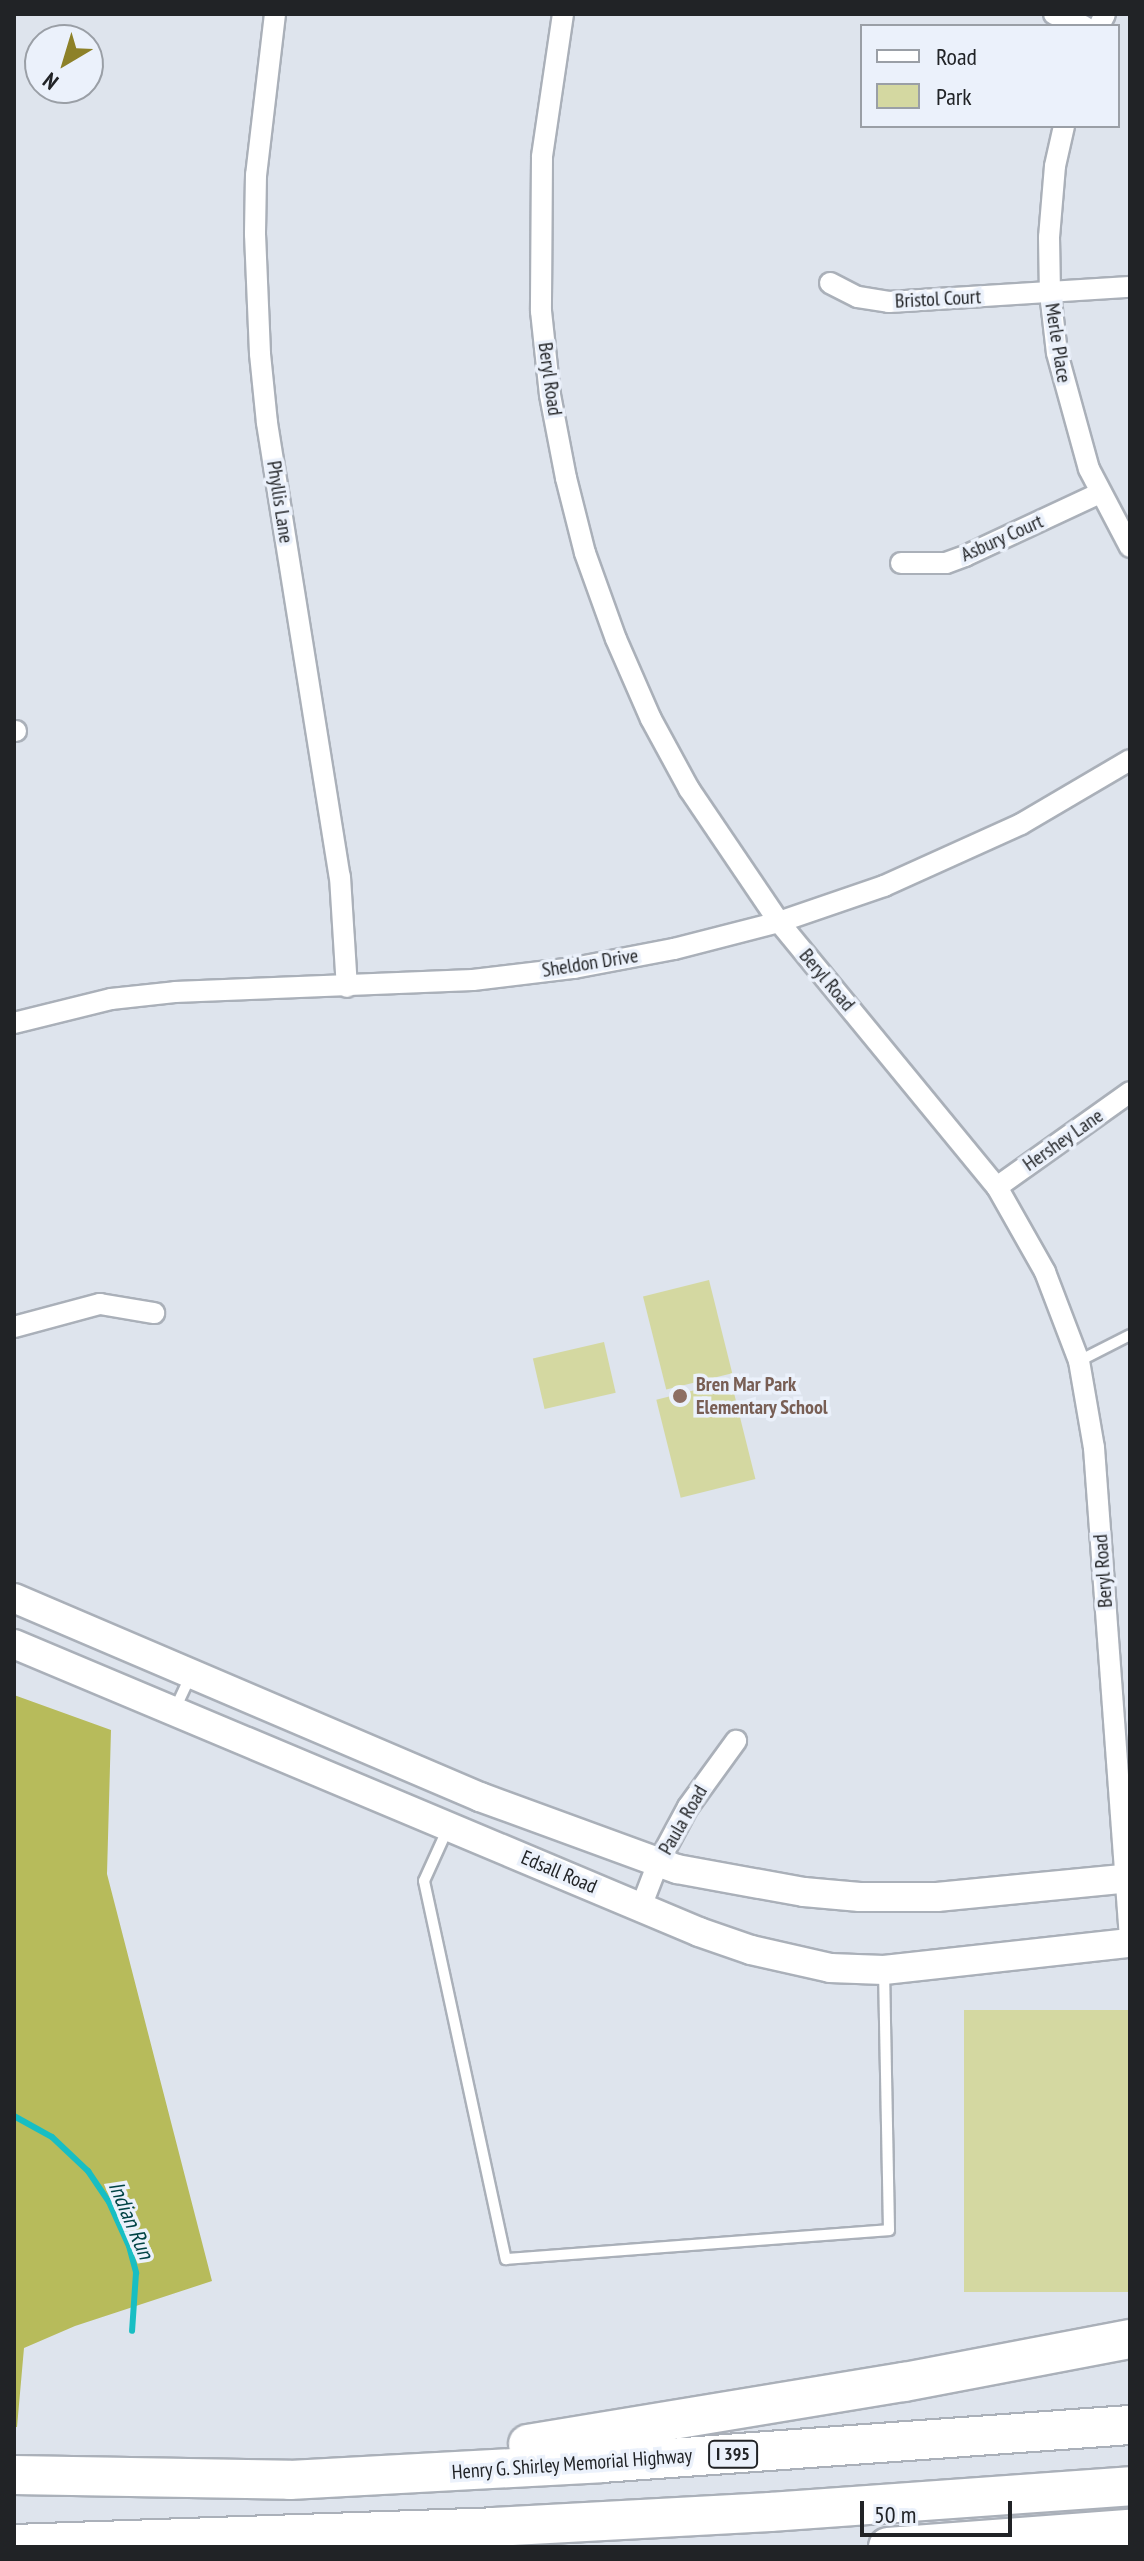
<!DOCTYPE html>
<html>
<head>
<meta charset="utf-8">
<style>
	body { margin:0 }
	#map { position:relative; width:1144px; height:2561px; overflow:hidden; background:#dee4ed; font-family:"PT Sans Narrow",sans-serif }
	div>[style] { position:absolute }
	.green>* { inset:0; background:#d4d8a1; transform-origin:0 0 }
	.forest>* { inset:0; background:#b7bb5b }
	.stream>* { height:6px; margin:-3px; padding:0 3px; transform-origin:3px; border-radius:3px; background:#18bec3 }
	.roads { filter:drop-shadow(2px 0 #aab0b9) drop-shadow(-2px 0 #aab0b9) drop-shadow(0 2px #aab0b9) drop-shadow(0 -2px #aab0b9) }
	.service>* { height:10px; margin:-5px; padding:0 5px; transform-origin:5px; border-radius:5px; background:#fff }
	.minor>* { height:20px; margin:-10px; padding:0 10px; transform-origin:10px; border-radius:10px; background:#fff }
	.secondary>* { height:28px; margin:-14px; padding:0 14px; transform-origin:14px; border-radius:14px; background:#fff }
	.motorway>* { height:38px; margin:-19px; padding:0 19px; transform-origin:19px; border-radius:19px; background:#fff }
	.dots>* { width:22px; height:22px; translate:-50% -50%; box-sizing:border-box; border:4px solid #ebf1fb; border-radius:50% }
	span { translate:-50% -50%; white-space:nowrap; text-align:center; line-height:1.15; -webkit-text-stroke:7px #ebf1fb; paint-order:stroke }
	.shield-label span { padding:2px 6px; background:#ebf1fb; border:2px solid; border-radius:6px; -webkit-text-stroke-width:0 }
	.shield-label { font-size:18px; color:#212326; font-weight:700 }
	.street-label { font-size:20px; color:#212326 }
	.education-label { font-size:20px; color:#785e54; font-weight:700 }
	.left { translate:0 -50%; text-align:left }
	.water-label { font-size:22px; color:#004345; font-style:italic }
	.frame { position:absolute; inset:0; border:16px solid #212326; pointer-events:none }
	.legend { position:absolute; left:860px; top:24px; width:260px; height:104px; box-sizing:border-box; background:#ebf1fb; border:2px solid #9a9fa6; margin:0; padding:10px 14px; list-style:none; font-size:24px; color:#212326 }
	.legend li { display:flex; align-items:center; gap:16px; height:40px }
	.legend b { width:40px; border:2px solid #9a9fa6 }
	.north { position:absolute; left:24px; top:24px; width:80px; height:80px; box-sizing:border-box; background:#ebf1fb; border:2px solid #9a9fa6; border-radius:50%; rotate:218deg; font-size:22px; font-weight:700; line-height:32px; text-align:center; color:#212326 }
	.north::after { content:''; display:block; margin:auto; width:28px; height:36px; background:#8d8128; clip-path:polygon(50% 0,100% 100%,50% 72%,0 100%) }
	.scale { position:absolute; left:860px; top:2501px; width:152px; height:36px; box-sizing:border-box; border:4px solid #212326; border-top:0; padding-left:10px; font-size:24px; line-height:28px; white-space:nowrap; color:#212326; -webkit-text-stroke:6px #ebf1fb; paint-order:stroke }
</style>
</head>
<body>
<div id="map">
	<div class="green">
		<div style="left:709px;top:1280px;width:96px;height:68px;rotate:76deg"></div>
		<div style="left:604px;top:1342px;width:52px;height:73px;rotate:77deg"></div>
		<div style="left:731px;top:1381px;width:101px;height:77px;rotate:76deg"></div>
		<div style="left:1130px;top:2010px;width:282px;height:166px;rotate:90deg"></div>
	</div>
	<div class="forest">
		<div style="clip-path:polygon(14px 1695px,111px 1730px,107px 1874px,212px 2281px,75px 2326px,24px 2348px,17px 2427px,14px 2427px)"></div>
	</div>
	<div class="stream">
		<div style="left:14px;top:2116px;width:43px;rotate:28.9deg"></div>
		<div style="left:52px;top:2137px;width:50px;rotate:43.4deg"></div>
		<div style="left:88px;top:2171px;width:37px;rotate:56deg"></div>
		<div style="left:109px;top:2202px;width:48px;rotate:65.6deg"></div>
		<div style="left:129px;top:2246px;width:28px;rotate:75deg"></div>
		<div style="left:136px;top:2273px;width:58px;rotate:93.9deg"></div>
	</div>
	<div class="roads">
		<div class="service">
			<div style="left:1079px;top:1361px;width:57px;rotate:-27deg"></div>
			<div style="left:175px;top:1709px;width:38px;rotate:-65deg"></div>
			<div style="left:448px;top:1828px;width:58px;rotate:114.4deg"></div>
			<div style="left:424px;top:1881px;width:387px;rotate:77.8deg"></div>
			<div style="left:506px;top:2259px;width:384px;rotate:-4.3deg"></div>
			<div style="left:889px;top:2230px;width:258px;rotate:-91.1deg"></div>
		</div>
		<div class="minor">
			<div style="left:275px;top:14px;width:162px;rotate:96.7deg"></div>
			<div style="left:256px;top:175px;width:59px;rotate:91deg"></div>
			<div style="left:255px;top:234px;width:120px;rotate:87.6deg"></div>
			<div style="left:260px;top:354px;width:69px;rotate:84.2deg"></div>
			<div style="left:267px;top:423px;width:460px;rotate:80.9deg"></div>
			<div style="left:340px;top:877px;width:110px;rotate:86.4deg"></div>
			<div style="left:563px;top:14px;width:145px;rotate:98.4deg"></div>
			<div style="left:542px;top:157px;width:154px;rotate:90.4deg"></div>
			<div style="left:541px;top:311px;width:84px;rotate:83.9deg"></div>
			<div style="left:550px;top:395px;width:85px;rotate:79.1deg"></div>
			<div style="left:566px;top:478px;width:77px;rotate:75.8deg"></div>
			<div style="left:585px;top:553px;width:91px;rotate:70.2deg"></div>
			<div style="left:616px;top:639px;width:87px;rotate:66.4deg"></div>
			<div style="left:651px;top:719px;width:80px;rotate:61.5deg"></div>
			<div style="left:689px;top:789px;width:161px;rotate:55.9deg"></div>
			<div style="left:779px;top:922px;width:343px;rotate:50.6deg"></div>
			<div style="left:997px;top:1187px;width:98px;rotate:60.5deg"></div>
			<div style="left:1045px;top:1272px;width:95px;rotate:69.1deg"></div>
			<div style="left:1079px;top:1361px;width:88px;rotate:80.2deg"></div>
			<div style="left:1094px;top:1448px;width:490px;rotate:85.8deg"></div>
			<div style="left:1054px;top:14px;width:32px;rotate:22deg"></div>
			<div style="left:1099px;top:26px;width:13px;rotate:-63deg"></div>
			<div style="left:1064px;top:126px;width:41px;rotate:102.7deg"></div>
			<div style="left:1055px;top:166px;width:71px;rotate:94.8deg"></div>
			<div style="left:1049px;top:237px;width:55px;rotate:89deg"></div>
			<div style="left:1050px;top:292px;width:61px;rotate:83.5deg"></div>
			<div style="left:1057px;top:353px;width:120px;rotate:74.6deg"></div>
			<div style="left:1089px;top:469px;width:88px;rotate:62.3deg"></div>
			<div style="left:830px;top:283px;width:31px;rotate:27deg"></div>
			<div style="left:858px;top:297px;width:31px;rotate:9deg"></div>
			<div style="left:889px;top:302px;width:241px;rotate:-3.6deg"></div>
			<div style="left:901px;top:563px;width:45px"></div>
			<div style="left:946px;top:563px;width:20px;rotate:-20deg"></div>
			<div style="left:965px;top:556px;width:149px;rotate:-25deg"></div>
			<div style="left:14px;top:731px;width:2px"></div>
			<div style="left:14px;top:1023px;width:100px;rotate:-13.9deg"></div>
			<div style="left:111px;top:999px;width:64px;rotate:-6.2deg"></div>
			<div style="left:175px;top:992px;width:298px;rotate:-2.3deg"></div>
			<div style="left:473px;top:980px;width:102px;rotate:-6.8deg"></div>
			<div style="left:574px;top:968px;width:102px;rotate:-10.8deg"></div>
			<div style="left:674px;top:949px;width:108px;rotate:-14.4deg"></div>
			<div style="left:779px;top:922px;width:111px;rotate:-18.9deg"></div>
			<div style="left:884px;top:886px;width:150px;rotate:-24.3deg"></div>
			<div style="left:1021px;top:824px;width:126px;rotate:-30.4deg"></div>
			<div style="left:997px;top:1187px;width:163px;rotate:-35.5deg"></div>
			<div style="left:14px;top:1327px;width:89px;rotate:-15deg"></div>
			<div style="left:100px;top:1304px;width:55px;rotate:9.5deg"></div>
			<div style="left:641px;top:1907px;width:47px;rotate:-68.9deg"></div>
			<div style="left:658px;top:1863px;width:64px;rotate:-61.8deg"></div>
			<div style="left:688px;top:1807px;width:82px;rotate:-54deg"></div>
		</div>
		<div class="secondary">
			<div style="left:14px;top:1598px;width:507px;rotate:23.12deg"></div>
			<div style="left:480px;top:1797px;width:210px;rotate:20.1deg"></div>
			<div style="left:677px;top:1869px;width:129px;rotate:10.3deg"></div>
			<div style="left:804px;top:1892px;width:56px;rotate:5.1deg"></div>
			<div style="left:860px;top:1897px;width:77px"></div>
			<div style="left:937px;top:1897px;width:194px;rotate:-5.6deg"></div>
			<div style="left:14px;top:1644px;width:743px;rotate:22.8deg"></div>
			<div style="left:699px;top:1932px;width:55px;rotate:19.1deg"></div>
			<div style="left:751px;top:1950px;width:81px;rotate:12.8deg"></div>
			<div style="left:830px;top:1968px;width:54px;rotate:2.1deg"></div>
			<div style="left:884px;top:1970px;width:247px;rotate:-6.3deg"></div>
		</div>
		<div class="motorway">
			<div style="left:528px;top:2444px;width:381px;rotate:-9.4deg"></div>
			<div style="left:904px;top:2382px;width:230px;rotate:-10.8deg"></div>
			<div style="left:14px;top:2475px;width:276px;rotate:1deg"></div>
			<div style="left:290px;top:2480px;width:311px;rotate:-3.1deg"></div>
			<div style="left:601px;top:2463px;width:530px;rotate:-4.11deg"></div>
			<div style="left:14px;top:2544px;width:480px;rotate:-2deg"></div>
			<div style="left:494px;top:2527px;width:276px;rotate:-3.1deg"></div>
			<div style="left:770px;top:2512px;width:361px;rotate:-4.1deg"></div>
			<div style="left:888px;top:2547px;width:243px;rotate:-4.3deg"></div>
		</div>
	</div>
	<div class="dots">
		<div style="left:680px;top:1396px;background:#8d6e63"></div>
	</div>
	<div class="shield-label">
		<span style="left:733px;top:2454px">I 395</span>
	</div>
	<div class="street-label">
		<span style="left:938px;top:299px;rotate:-3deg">Bristol Court</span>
		<span style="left:1058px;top:343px;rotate:81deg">Merle Place</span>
		<span style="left:550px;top:379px;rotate:82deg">Beryl Road</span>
		<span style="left:280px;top:502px;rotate:81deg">Phyllis Lane</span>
		<span style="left:1002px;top:538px;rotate:-24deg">Asbury Court</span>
		<span style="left:590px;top:963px;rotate:-9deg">Sheldon Drive</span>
		<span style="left:827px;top:980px;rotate:50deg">Beryl Road</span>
		<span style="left:1063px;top:1140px;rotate:-35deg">Hershey Lane</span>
		<span style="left:1103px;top:1571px;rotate:-94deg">Beryl Road</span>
		<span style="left:683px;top:1820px;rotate:-60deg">Paula Road</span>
		<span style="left:559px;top:1872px;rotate:23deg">Edsall Road</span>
		<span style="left:572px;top:2464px;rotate:-4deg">Henry G. Shirley Memorial Highway</span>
	</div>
	<div class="education-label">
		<span class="left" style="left:696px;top:1396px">Bren Mar Park<br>Elementary School</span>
	</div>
	<div class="water-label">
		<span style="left:131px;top:2220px;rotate:67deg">Indian Run</span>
	</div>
	<div class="frame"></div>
	<ul class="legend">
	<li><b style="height:10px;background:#fff"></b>Road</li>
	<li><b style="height:22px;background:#d4d8a1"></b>Park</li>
	</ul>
	<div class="north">N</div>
	<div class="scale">50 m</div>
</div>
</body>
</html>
